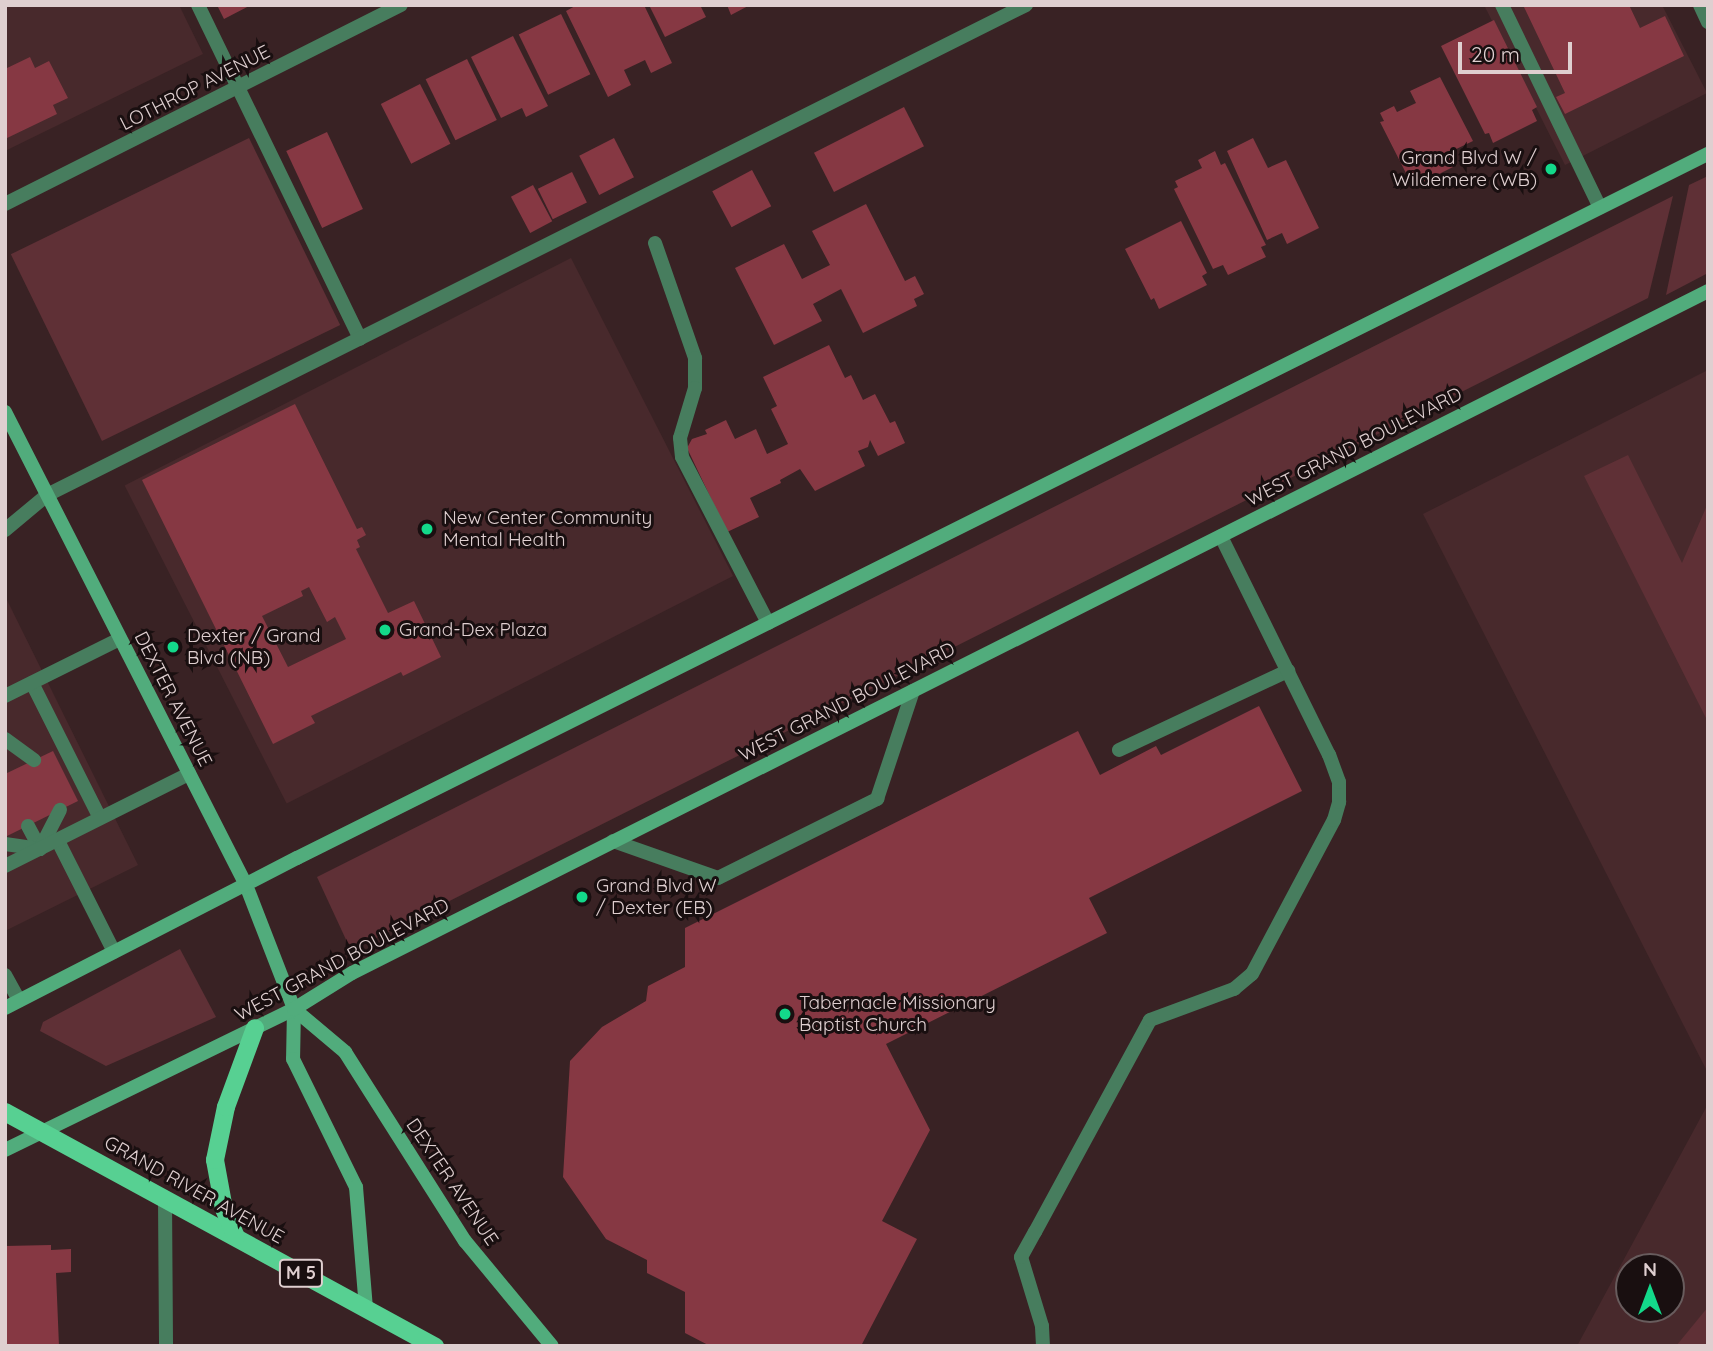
<!DOCTYPE html>
<html>
<head>
<meta charset="utf-8">
<style>
	body { margin:0 }
	#map { position:relative; width:1713px; height:1351px; overflow:hidden; background:#392224; font-family:Quicksand,sans-serif }
	div>[style] { position:absolute }
	.built>* { inset:0; background:#48292c; transform-origin:0 0 }
	.green>* { inset:0; background:#5f3036; transform-origin:0 0 }
	.building>* { inset:0; background:#863843; transform-origin:0 0 }
	.lane>* { height:14px; margin:-7px; padding:0 7px; transform-origin:7px; border-radius:7px; background:#477d5e }
	.street>* { height:14px; margin:-7px; padding:0 7px; transform-origin:7px; border-radius:7px; background:#477d5e }
	.secondary>* { height:14px; margin:-7px; padding:0 7px; transform-origin:7px; border-radius:7px; background:#51ac7c }
	.primary>* { height:18px; margin:-9px; padding:0 9px; transform-origin:9px; border-radius:9px; background:#57d092 }
	.dots>* { width:19px; height:19px; translate:-50% -50%; box-sizing:border-box; border:4px solid #190f10; border-radius:50% }
	span { translate:-50% -50%; white-space:nowrap; text-align:center; line-height:1.15; -webkit-text-stroke:6px #190f10; paint-order:stroke }
	.shield-label span { padding:2px 5px; background:#190f10; border:2px solid; border-radius:5px; -webkit-text-stroke-width:0 }
	.shield-label { font-size:18px; color:#dfcfd0; font-weight:700 }
	.street-label { font-size:19px; color:#dfcfd0 }
	.poi-label { font-size:19px; color:#dfcfd0 }
	.right { translate:-100% -50%; text-align:right }
	.left { translate:0 -50%; text-align:left }
	.frame { position:absolute; inset:0; border:7px solid #dfcfd0; pointer-events:none }
	.north { position:absolute; left:1615px; top:1253px; width:70px; height:70px; box-sizing:border-box; background:#190f10; border:2px solid #685c5d; border-radius:50%; rotate:0deg; font-size:19px; font-weight:700; line-height:28px; text-align:center; color:#dfcfd0 }
	.north::after { content:''; display:block; margin:auto; width:24px; height:32px; background:#13d98a; clip-path:polygon(50% 0,100% 100%,50% 72%,0 100%) }
	.scale { position:absolute; left:1458px; top:42px; width:114px; height:32px; box-sizing:border-box; border:4px solid #dfcfd0; border-top:0; padding-left:9px; font-size:21px; line-height:24px; white-space:nowrap; color:#dfcfd0; -webkit-text-stroke:5px #190f10; paint-order:stroke }
</style>
</head>
<body>
<div id="map">
	<div class="built">
		<div style="clip-path:polygon(5px 5px,179px 5px,203px 54px,5px 151px)"></div>
		<div style="clip-path:polygon(1484px 5px,1662px 5px,1707px 93px,1565px 165px)"></div>
		<div style="left:571px;top:258px;width:357px;height:501px;rotate:63deg"></div>
		<div style="clip-path:polygon(1708px 370px,1708px 1073px,1423px 514px)"></div>
		<div style="clip-path:polygon(5px 596px,138px 865px,5px 931px)"></div>
		<div style="clip-path:polygon(evenodd,1708px 1104px,1708px 1346px,1577px 1346px,1708px 1104px,1629px 1267px,1671px 1267px,1671px 1309px,1629px 1309px,1629px 1267px)"></div>
	</div>
	<div class="green">
		<div style="left:249px;top:138px;width:208px;height:265px;rotate:64deg"></div>
		<div style="clip-path:polygon(1708px 176px,1708px 273px,1666px 295px,1689px 185px)"></div>
		<div style="clip-path:polygon(1673px 196px,1648px 298px,366px 943px,348px 944px,317px 877px)"></div>
		<div style="clip-path:polygon(1628px 455px,1682px 563px,1708px 503px,1708px 722px,1584px 476px)"></div>
		<div style="clip-path:polygon(180px 949px,216px 1017px,106px 1066px,40px 1031px,43px 1022px)"></div>
		<div style="clip-path:polygon(1708px 1307px,1708px 1346px,1676px 1346px)"></div>
	</div>
	<div class="building">
		<div style="clip-path:polygon(217px 5px,251px 5px,224px 19px)"></div>
		<div style="clip-path:polygon(577px 5px,644px 5px,672px 63px,651px 73px,645px 60px,624px 70px,631px 85px,608px 97px,566px 11px)"></div>
		<div style="clip-path:polygon(649px 5px,700px 5px,706px 17px,665px 37px)"></div>
		<div style="clip-path:polygon(727px 5px,750px 5px,731px 15px)"></div>
		<div style="clip-path:polygon(1523px 5px,1629px 5px,1640px 28px,1665px 16px,1684px 56px,1565px 114px,1556px 97px,1565px 93px)"></div>
		<div style="left:561px;top:14px;width:67px;height:47px;rotate:64deg"></div>
		<div style="clip-path:polygon(1494px 20px,1537px 107px,1532px 110px,1537px 121px,1493px 143px,1489px 133px,1485px 134px,1441px 46px)"></div>
		<div style="clip-path:polygon(513px 36px,548px 106px,526px 117px,522px 108px,501px 118px,471px 57px)"></div>
		<div style="clip-path:polygon(30px 57px,35px 68px,49px 61px,68px 98px,53px 105px,57px 114px,5px 139px,5px 69px)"></div>
		<div style="left:467px;top:59px;width:68px;height:46px;rotate:64deg"></div>
		<div style="clip-path:polygon(1440px 77px,1473px 141px,1450px 152px,1457px 165px,1413px 187px,1380px 122px,1384px 121px,1380px 113px,1394px 106px,1397px 112px,1416px 103px,1410px 91px)"></div>
		<div style="left:420px;top:84px;width:67px;height:44px;rotate:63deg"></div>
		<div style="left:904px;top:107px;width:44px;height:101px;rotate:63deg"></div>
		<div style="left:327px;top:132px;width:85px;height:45px;rotate:65deg"></div>
		<div style="left:614px;top:138px;width:44px;height:39px;rotate:63deg"></div>
		<div style="clip-path:polygon(1253px 138px,1268px 168px,1286px 160px,1319px 228px,1287px 244px,1282px 233px,1267px 240px,1227px 151px)"></div>
		<div style="clip-path:polygon(1215px 151px,1221px 165px,1225px 163px,1266px 245px,1261px 247px,1266px 257px,1228px 275px,1223px 265px,1213px 269px,1174px 189px,1178px 187px,1175px 181px,1202px 168px,1198px 160px)"></div>
		<div style="left:752px;top:170px;width:41px;height:45px;rotate:62deg"></div>
		<div style="left:572px;top:172px;width:34px;height:38px;rotate:64deg"></div>
		<div style="left:533px;top:185px;width:41px;height:25px;rotate:62deg"></div>
		<div style="clip-path:polygon(866px 204px,905px 281px,915px 276px,924px 294px,914px 299px,917px 306px,863px 333px,841px 289px,813px 304px,822px 321px,774px 345px,735px 268px,784px 244px,802px 279px,830px 265px,812px 231px)"></div>
		<div style="clip-path:polygon(1181px 221px,1207px 273px,1202px 276px,1207px 285px,1159px 309px,1154px 298px,1151px 300px,1125px 249px)"></div>
		<div style="clip-path:polygon(829px 345px,845px 378px,851px 375px,863px 400px,875px 394px,890px 423px,895px 421px,905px 443px,878px 456px,870px 440px,868px 447px,858px 451px,865px 466px,815px 491px,800px 469px,780px 480px,781px 483px,750px 498px,759px 517px,727px 532px,687px 448px,692px 439px,707px 434px,705px 430px,726px 420px,735px 439px,756px 429px,767px 454px,788px 444px,771px 409px,777px 406px,763px 377px)"></div>
		<div style="clip-path:polygon(evenodd,295px 404px,357px 529px,362px 527px,366px 535px,357px 540px,360px 547px,356px 549px,388px 613px,414px 601px,441px 657px,403px 676px,401px 672px,311px 716px,315px 723px,273px 744px,142px 480px,295px 404px,309px 587px,327px 622px,335px 617px,346px 639px,288px 667px,262px 616px,303px 596px,301px 591px,309px 587px)"></div>
		<div style="clip-path:polygon(1259px 706px,1302px 791px,1089px 898px,1107px 933px,886px 1044px,930px 1130px,882px 1221px,917px 1239px,861px 1346px,710px 1346px,685px 1333px,685px 1292px,647px 1273px,647px 1260px,606px 1239px,563px 1177px,570px 1061px,602px 1027px,646px 1001px,648px 986px,685px 967px,685px 928px,1078px 731px,1100px 775px,1156px 746px,1161px 755px)"></div>
		<div style="clip-path:polygon(53px 751px,78px 801px,5px 837px,5px 774px)"></div>
		<div style="clip-path:polygon(51px 1245px,51px 1250px,71px 1249px,71px 1272px,56px 1273px,59px 1346px,5px 1346px,5px 1246px)"></div>
	</div>
	<div class="lane">
		<div style="left:198px;top:5px;width:371px;rotate:64.1deg"></div>
		<div style="left:1502px;top:5px;width:225px;rotate:64.2deg"></div>
		<div style="left:655px;top:243px;width:122px;rotate:70.8deg"></div>
		<div style="left:695px;top:358px;width:30px;rotate:90deg"></div>
		<div style="left:695px;top:388px;width:52px;rotate:106.7deg"></div>
		<div style="left:680px;top:438px;width:19px;rotate:84deg"></div>
		<div style="left:682px;top:457px;width:187px;rotate:62.6deg"></div>
		<div style="left:5px;top:530px;width:55px;rotate:-39.8deg"></div>
		<div style="left:47px;top:495px;width:1095px;rotate:-26.59deg"></div>
		<div style="left:32px;top:683px;width:151px;rotate:63.3deg"></div>
		<div style="left:5px;top:696px;width:128px;rotate:-26.4deg"></div>
		<div style="left:5px;top:739px;width:36px;rotate:36deg"></div>
		<div style="left:1119px;top:750px;width:187px;rotate:-25.1deg"></div>
		<div style="left:28px;top:826px;width:26px;rotate:62deg"></div>
		<div style="left:58px;top:841px;width:124px;rotate:63.2deg"></div>
		<div style="left:613px;top:841px;width:111px;rotate:19.4deg"></div>
		<div style="left:718px;top:878px;width:178px;rotate:-26.4deg"></div>
		<div style="left:877px;top:799px;width:114px;rotate:-71.6deg"></div>
		<div style="left:5px;top:844px;width:35px;rotate:8deg"></div>
		<div style="left:40px;top:849px;width:44px;rotate:-62.9deg"></div>
		<div style="left:5px;top:866px;width:206px;rotate:-26.6deg"></div>
		<div style="left:5px;top:975px;width:29px;rotate:61deg"></div>
		<div style="left:1043px;top:1346px;width:20px;rotate:-93deg"></div>
		<div style="left:1042px;top:1326px;width:72px;rotate:-106.9deg"></div>
		<div style="left:1021px;top:1257px;width:29px;rotate:-61deg"></div>
		<div style="left:1035px;top:1232px;width:241px;rotate:-61.5deg"></div>
		<div style="left:1150px;top:1020px;width:90px;rotate:-20.3deg"></div>
		<div style="left:1234px;top:989px;width:23px;rotate:-40deg"></div>
		<div style="left:1252px;top:974px;width:174px;rotate:-62deg"></div>
		<div style="left:1334px;top:820px;width:19px;rotate:-74deg"></div>
		<div style="left:1339px;top:802px;width:20px;rotate:-90deg"></div>
		<div style="left:1339px;top:782px;width:29px;rotate:-110deg"></div>
		<div style="left:1329px;top:755px;width:244px;rotate:-116.3deg"></div>
	</div>
	<div class="street">
		<div style="left:1700px;top:5px;width:19px;rotate:65deg"></div>
		<div style="left:5px;top:204px;width:443px;rotate:-26.7deg"></div>
		<div style="left:165px;top:1199px;width:147px;rotate:89.6deg"></div>
	</div>
	<div class="secondary">
		<div style="left:5px;top:412px;width:531px;rotate:63deg"></div>
		<div style="left:246px;top:885px;width:133px;rotate:68.8deg"></div>
		<div style="left:294px;top:1009px;width:50px;rotate:91.1deg"></div>
		<div style="left:293px;top:1059px;width:143px;rotate:63.8deg"></div>
		<div style="left:356px;top:1187px;width:121px;rotate:85.3deg"></div>
		<div style="left:5px;top:1008px;width:328px;rotate:-27.2deg"></div>
		<div style="left:297px;top:858px;width:1577px;rotate:-26.52deg"></div>
		<div style="left:294px;top:1009px;width:67px;rotate:40.1deg"></div>
		<div style="left:345px;top:1052px;width:224px;rotate:57.6deg"></div>
		<div style="left:465px;top:1241px;width:136px;rotate:50.4deg"></div>
		<div style="left:5px;top:1150px;width:322px;rotate:-26deg"></div>
		<div style="left:294px;top:1009px;width:68px;rotate:-31.8deg"></div>
		<div style="left:352px;top:973px;width:1518px;rotate:-26.7deg"></div>
	</div>
	<div class="primary">
		<div style="left:5px;top:1112px;width:490px;rotate:28.6deg"></div>
		<div style="left:236px;top:1237px;width:30px;rotate:-113deg"></div>
		<div style="left:224px;top:1209px;width:50px;rotate:-100.4deg"></div>
		<div style="left:215px;top:1160px;width:54px;rotate:-78.3deg"></div>
		<div style="left:226px;top:1107px;width:84px;rotate:-69.8deg"></div>
	</div>
	<div class="dots">
		<div style="left:1551px;top:169px;background:#13d98a"></div>
		<div style="left:427px;top:529px;background:#13d98a"></div>
		<div style="left:385px;top:630px;background:#13d98a"></div>
		<div style="left:173px;top:647px;background:#13d98a"></div>
		<div style="left:582px;top:897px;background:#13d98a"></div>
		<div style="left:785px;top:1014px;background:#13d98a"></div>
	</div>
	<div class="shield-label">
		<span style="left:301px;top:1273px">M 5</span>
	</div>
	<div class="street-label">
		<span style="left:195px;top:88px;rotate:-27deg">LOTHROP AVENUE</span>
		<span style="left:1354px;top:447px;rotate:-27deg">WEST GRAND BOULEVARD</span>
		<span style="left:173px;top:699px;rotate:63deg">DEXTER AVENUE</span>
		<span style="left:847px;top:702px;rotate:-27deg">WEST GRAND BOULEVARD</span>
		<span style="left:342px;top:960px;rotate:-28deg">WEST GRAND BOULEVARD</span>
		<span style="left:452px;top:1182px;rotate:56deg">DEXTER AVENUE</span>
		<span style="left:194px;top:1190px;rotate:29deg">GRAND RIVER AVENUE</span>
	</div>
	<div class="poi-label">
		<span class="right" style="left:1537px;top:169px">Grand Blvd W /<br>Wildemere (WB)</span>
		<span class="left" style="left:443px;top:529px">New Center Community<br>Mental Health</span>
		<span class="left" style="left:399px;top:630px">Grand-Dex Plaza</span>
		<span class="left" style="left:187px;top:647px">Dexter / Grand<br>Blvd (NB)</span>
		<span class="left" style="left:596px;top:897px">Grand Blvd W<br>/ Dexter (EB)</span>
		<span class="left" style="left:799px;top:1014px">Tabernacle Missionary<br>Baptist Church</span>
	</div>
	<div class="frame"></div>
	<div class="north">N</div>
	<div class="scale">20 m</div>
</div>
</body>
</html>
